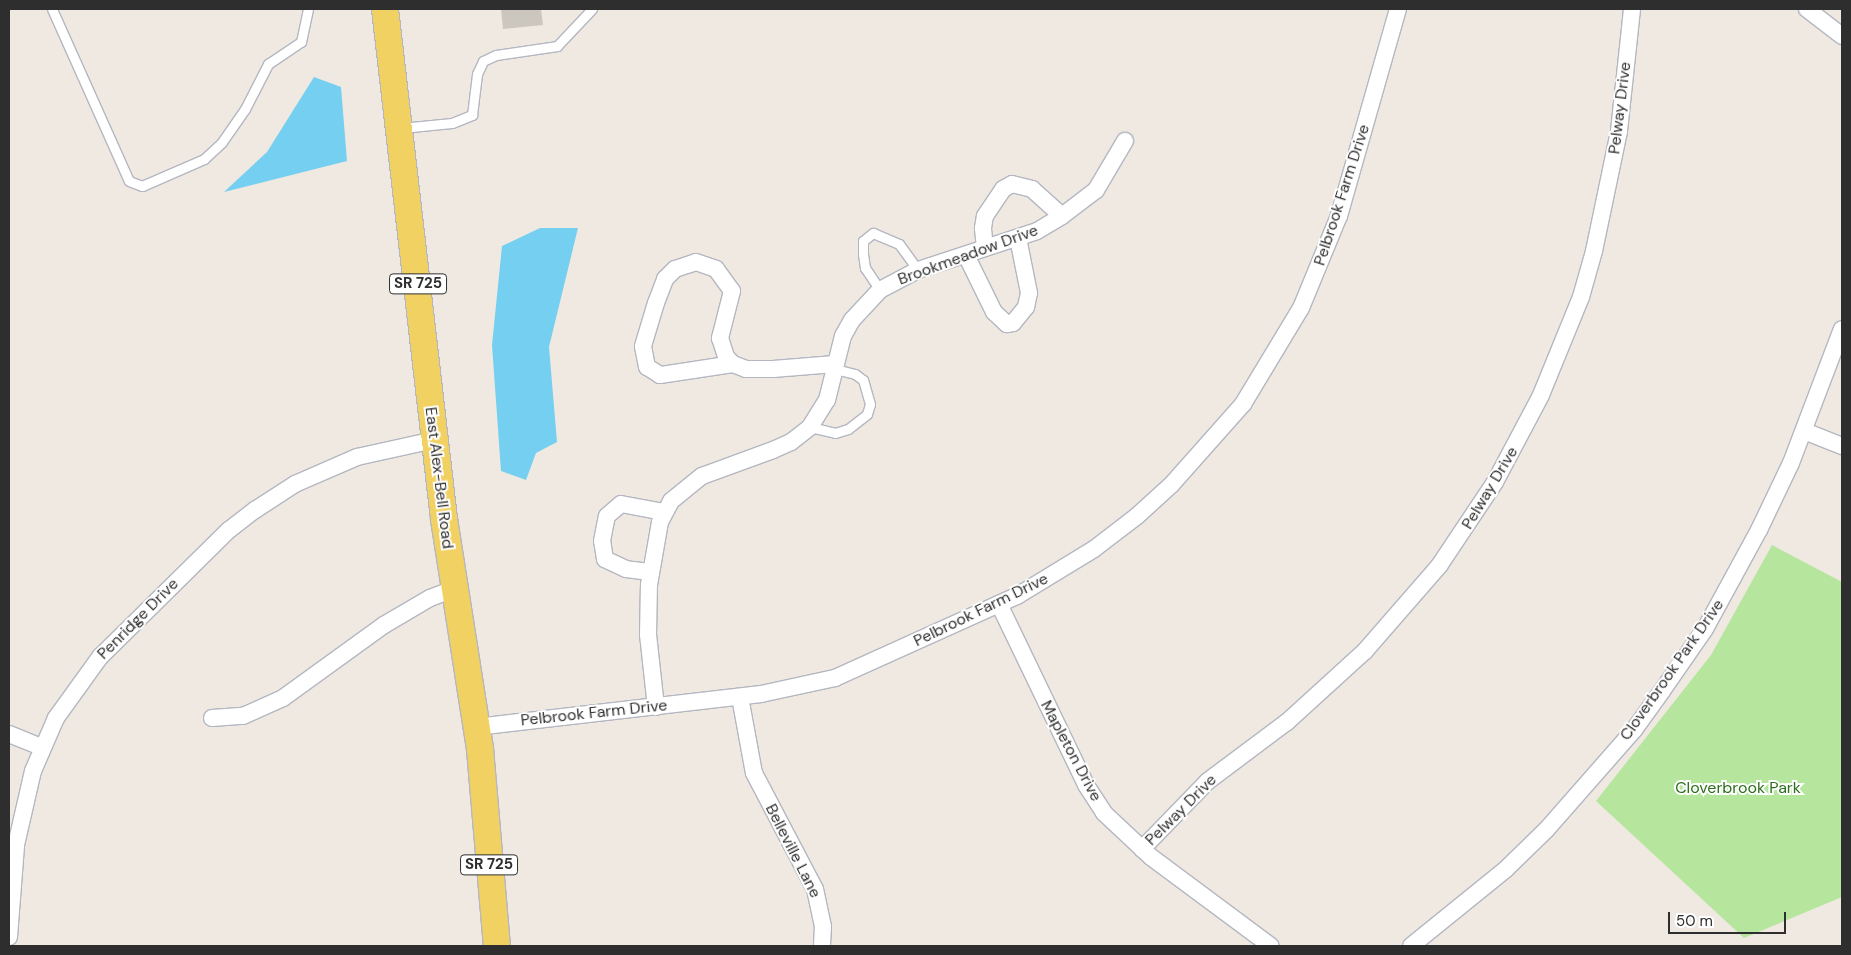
<!DOCTYPE html>
<html>
<head>
<meta charset="utf-8">
<style>
	body { margin:0 }
	#map { position:relative; width:1851px; height:955px; overflow:hidden; background:#efe9e1; font-family:"DM Sans",sans-serif }
	div>[style] { position:absolute }
	.green>* { inset:0; background:#b6e59e }
	.water>* { inset:0; background:#75cff0 }
	.building>* { inset:0; background:#cbc7bf }
	.roads { filter:drop-shadow(1px 0 #b4b7c1) drop-shadow(-1px 0 #b4b7c1) drop-shadow(0 1px #b4b7c1) drop-shadow(0 -1px #b4b7c1) }
	.lane>* { height:9px; margin:-4.5px; padding:0 4.5px; transform-origin:4.5px; border-radius:4.5px; background:#fff }
	.street>* { height:16px; margin:-8px; padding:0 8px; transform-origin:8px; border-radius:8px; background:#fff }
	.primary>* { height:26px; margin:-13px; padding:0 13px; transform-origin:13px; border-radius:13px; background:#f2d163 }
	span { translate:-50% -50%; white-space:nowrap; text-align:center; line-height:1.15; -webkit-text-stroke:4px #fff; paint-order:stroke }
	.shield-label span { padding:1px 4px; background:#fff; border:1px solid; border-radius:4px; -webkit-text-stroke-width:0 }
	.shield-label { font-size:15px; color:#2e2e2e; font-weight:700 }
	.street-label { font-size:16px; color:#2e2e2e }
	.park-label { font-size:16px; color:#2c6e1b }
	.frame { position:absolute; inset:0; border:10px solid #2e2e2e; pointer-events:none }
	.scale { position:absolute; left:1668px; top:912px; width:118px; height:22px; box-sizing:border-box; border:2px solid #2e2e2e; border-top:0; padding-left:6px; font-size:15px; line-height:18px; white-space:nowrap; color:#2e2e2e; -webkit-text-stroke:4px #fff; paint-order:stroke }
</style>
</head>
<body>
<div id="map">
	<div class="green">
		<div style="clip-path:polygon(1772px 545px,1842px 582px,1842px 897px,1744px 938px,1596px 801px,1711px 655px)"></div>
	</div>
	<div class="water">
		<div style="clip-path:polygon(314px 77px,341px 87px,347px 161px,224px 192px,267px 152px)"></div>
		<div style="clip-path:polygon(540px 228px,578px 228px,549px 347px,557px 442px,536px 453px,526px 480px,501px 471px,492px 345px,502px 246px)"></div>
	</div>
	<div class="building">
		<div style="clip-path:polygon(501px 9px,541px 9px,543px 25px,503px 29px)"></div>
	</div>
	<div class="roads">
		<div class="lane">
			<div style="left:52px;top:9px;width:188px;rotate:65.9deg"></div>
			<div style="left:129px;top:181px;width:14px;rotate:21deg"></div>
			<div style="left:142px;top:186px;width:68px;rotate:-23.5deg"></div>
			<div style="left:204px;top:159px;width:25px;rotate:-43deg"></div>
			<div style="left:222px;top:142px;width:40px;rotate:-55.1deg"></div>
			<div style="left:245px;top:109px;width:51px;rotate:-62.9deg"></div>
			<div style="left:268px;top:64px;width:40px;rotate:-34deg"></div>
			<div style="left:301px;top:42px;width:34px;rotate:-78deg"></div>
			<div style="left:401px;top:128px;width:51px;rotate:-5.6deg"></div>
			<div style="left:452px;top:123px;width:22px;rotate:-22deg"></div>
			<div style="left:472px;top:115px;width:41px;rotate:-83deg"></div>
			<div style="left:477px;top:74px;width:14px;rotate:-65deg"></div>
			<div style="left:483px;top:61px;width:14px;rotate:-25deg"></div>
			<div style="left:496px;top:55px;width:62px;rotate:-8.4deg"></div>
			<div style="left:557px;top:46px;width:51px;rotate:-46.6deg"></div>
			<div style="left:880px;top:290px;width:27px;rotate:-124deg"></div>
			<div style="left:865px;top:268px;width:14px;rotate:-98deg"></div>
			<div style="left:863px;top:254px;width:13px;rotate:-90deg"></div>
			<div style="left:863px;top:241px;width:13px;rotate:-39deg"></div>
			<div style="left:873px;top:233px;width:28px;rotate:23deg"></div>
			<div style="left:899px;top:244px;width:32px;rotate:54deg"></div>
			<div style="left:810px;top:427px;width:26px;rotate:13deg"></div>
			<div style="left:835px;top:433px;width:14px;rotate:-17deg"></div>
			<div style="left:848px;top:429px;width:24px;rotate:-38deg"></div>
			<div style="left:867px;top:414px;width:10px;rotate:-73deg"></div>
			<div style="left:870px;top:404px;width:25px;rotate:-106deg"></div>
			<div style="left:863px;top:380px;width:10px;rotate:-143deg"></div>
			<div style="left:855px;top:374px;width:21px;rotate:-166deg"></div>
		</div>
		<div class="street">
			<div style="left:1807px;top:9px;width:44px;rotate:37.6deg"></div>
			<div style="left:985px;top:248px;width:20px;rotate:-96deg"></div>
			<div style="left:983px;top:228px;width:12px;rotate:-81deg"></div>
			<div style="left:985px;top:216px;width:32px;rotate:-56deg"></div>
			<div style="left:1003px;top:189px;width:10px;rotate:-29deg"></div>
			<div style="left:1012px;top:184px;width:21px;rotate:14deg"></div>
			<div style="left:1032px;top:189px;width:40px;rotate:42deg"></div>
			<div style="left:966px;top:255px;width:64px;rotate:63.8deg"></div>
			<div style="left:994px;top:312px;width:18px;rotate:43deg"></div>
			<div style="left:1007px;top:324px;width:6px;rotate:-9deg"></div>
			<div style="left:1013px;top:323px;width:21px;rotate:-51deg"></div>
			<div style="left:1026px;top:307px;width:14px;rotate:-78deg"></div>
			<div style="left:1029px;top:293px;width:56px;rotate:-101.3deg"></div>
			<div style="left:696px;top:262px;width:21px;rotate:19deg"></div>
			<div style="left:716px;top:269px;width:27px;rotate:54deg"></div>
			<div style="left:732px;top:291px;width:49px;rotate:104.3deg"></div>
			<div style="left:720px;top:338px;width:20px;rotate:72deg"></div>
			<div style="left:726px;top:357px;width:10px;rotate:45deg"></div>
			<div style="left:733px;top:364px;width:74px;rotate:171.4deg"></div>
			<div style="left:660px;top:375px;width:15px;rotate:-148deg"></div>
			<div style="left:647px;top:367px;width:21px;rotate:-101deg"></div>
			<div style="left:643px;top:346px;width:45px;rotate:-73.2deg"></div>
			<div style="left:656px;top:303px;width:26px;rotate:-69deg"></div>
			<div style="left:665px;top:279px;width:14px;rotate:-45deg"></div>
			<div style="left:675px;top:269px;width:22px;rotate:-18deg"></div>
			<div style="left:733px;top:364px;width:14px;rotate:21deg"></div>
			<div style="left:746px;top:369px;width:27px"></div>
			<div style="left:773px;top:369px;width:62px;rotate:-4.6deg"></div>
			<div style="left:1804px;top:431px;width:41px;rotate:21.5deg"></div>
			<div style="left:650px;top:572px;width:24px;rotate:-173deg"></div>
			<div style="left:626px;top:569px;width:23px;rotate:-155deg"></div>
			<div style="left:605px;top:559px;width:18px;rotate:-99deg"></div>
			<div style="left:602px;top:541px;width:25px;rotate:-79deg"></div>
			<div style="left:607px;top:516px;width:18px;rotate:-41deg"></div>
			<div style="left:621px;top:504px;width:44px;rotate:10.5deg"></div>
			<div style="left:999px;top:604px;width:201px;rotate:64.3deg"></div>
			<div style="left:1086px;top:785px;width:33px;rotate:57deg"></div>
			<div style="left:1104px;top:813px;width:64px;rotate:43.1deg"></div>
			<div style="left:1151px;top:857px;width:149px;rotate:36.6deg"></div>
			<div style="left:740px;top:697px;width:77px;rotate:79.6deg"></div>
			<div style="left:754px;top:773px;width:131px;rotate:62.3deg"></div>
			<div style="left:815px;top:889px;width:38px;rotate:78deg"></div>
			<div style="left:823px;top:926px;width:20px;rotate:93deg"></div>
			<div style="left:656px;top:707px;width:72px;rotate:-96.3deg"></div>
			<div style="left:648px;top:635px;width:50px;rotate:-88.9deg"></div>
			<div style="left:649px;top:585px;width:64px;rotate:-80.1deg"></div>
			<div style="left:660px;top:522px;width:24px;rotate:-62deg"></div>
			<div style="left:671px;top:501px;width:40px;rotate:-39deg"></div>
			<div style="left:702px;top:476px;width:76px;rotate:-20.1deg"></div>
			<div style="left:773px;top:450px;width:20px;rotate:-24deg"></div>
			<div style="left:791px;top:442px;width:24px;rotate:-38deg"></div>
			<div style="left:810px;top:427px;width:32px;rotate:-58deg"></div>
			<div style="left:827px;top:400px;width:66px;rotate:-76deg"></div>
			<div style="left:843px;top:336px;width:18px;rotate:-61deg"></div>
			<div style="left:852px;top:320px;width:41px;rotate:-47deg"></div>
			<div style="left:880px;top:290px;width:43px;rotate:-27.8deg"></div>
			<div style="left:918px;top:270px;width:125px;rotate:-18.1deg"></div>
			<div style="left:1037px;top:231px;width:29px;rotate:-31deg"></div>
			<div style="left:1062px;top:216px;width:43px;rotate:-37.4deg"></div>
			<div style="left:1096px;top:190px;width:57px;rotate:-59.4deg"></div>
			<div style="left:212px;top:718px;width:31px;rotate:-4deg"></div>
			<div style="left:243px;top:716px;width:44px;rotate:-24.2deg"></div>
			<div style="left:283px;top:698px;width:125px;rotate:-35.9deg"></div>
			<div style="left:384px;top:625px;width:53px;rotate:-30.4deg"></div>
			<div style="left:430px;top:598px;width:26px;rotate:-21deg"></div>
			<div style="left:476px;top:727px;width:287px;rotate:-6.6deg"></div>
			<div style="left:761px;top:694px;width:76px;rotate:-12.2deg"></div>
			<div style="left:835px;top:678px;width:200px;rotate:-24.3deg"></div>
			<div style="left:1017px;top:596px;width:90px;rotate:-31.4deg"></div>
			<div style="left:1094px;top:549px;width:54px;rotate:-37.5deg"></div>
			<div style="left:1137px;top:516px;width:47px;rotate:-42.4deg"></div>
			<div style="left:1172px;top:484px;width:107px;rotate:-48.4deg"></div>
			<div style="left:1243px;top:404px;width:112px;rotate:-58.9deg"></div>
			<div style="left:1301px;top:308px;width:100px;rotate:-67.6deg"></div>
			<div style="left:1339px;top:216px;width:215px;rotate:-74.1deg"></div>
			<div style="left:9px;top:734px;width:35px;rotate:22deg"></div>
			<div style="left:1142px;top:849px;width:95px;rotate:-45.9deg"></div>
			<div style="left:1208px;top:781px;width:99px;rotate:-36.8deg"></div>
			<div style="left:1287px;top:722px;width:105px;rotate:-42.3deg"></div>
			<div style="left:1365px;top:651px;width:113px;rotate:-49deg"></div>
			<div style="left:1439px;top:566px;width:101px;rotate:-56.3deg"></div>
			<div style="left:1495px;top:482px;width:98px;rotate:-62.1deg"></div>
			<div style="left:1541px;top:395px;width:106px;rotate:-67.8deg"></div>
			<div style="left:1581px;top:297px;width:48px;rotate:-74.2deg"></div>
			<div style="left:1594px;top:251px;width:123px;rotate:-78.2deg"></div>
			<div style="left:1619px;top:131px;width:123px;rotate:-83.9deg"></div>
			<div style="left:9px;top:937px;width:92px;rotate:-85.6deg"></div>
			<div style="left:16px;top:845px;width:76px;rotate:-77.1deg"></div>
			<div style="left:33px;top:771px;width:58px;rotate:-66.5deg"></div>
			<div style="left:56px;top:718px;width:75px;rotate:-54.2deg"></div>
			<div style="left:100px;top:657px;width:181px;rotate:-44.6deg"></div>
			<div style="left:229px;top:530px;width:33px;rotate:-38deg"></div>
			<div style="left:255px;top:510px;width:48px;rotate:-33deg"></div>
			<div style="left:295px;top:484px;width:68px;rotate:-23.5deg"></div>
			<div style="left:357px;top:457px;width:79px;rotate:-12.4deg"></div>
			<div style="left:1411px;top:946px;width:122px;rotate:-39deg"></div>
			<div style="left:1506px;top:869px;width:57px;rotate:-44.3deg"></div>
			<div style="left:1547px;top:829px;width:132px;rotate:-48.7deg"></div>
			<div style="left:1634px;top:730px;width:48px;rotate:-54.3deg"></div>
			<div style="left:1662px;top:691px;width:75px;rotate:-55.3deg"></div>
			<div style="left:1705px;top:629px;width:113px;rotate:-61.4deg"></div>
			<div style="left:1759px;top:530px;width:74px;rotate:-64.5deg"></div>
			<div style="left:1791px;top:463px;width:143px;rotate:-69.2deg"></div>
		</div>
		<div class="primary">
			<div style="left:385px;top:9px;width:513px;rotate:83.4deg"></div>
			<div style="left:444px;top:519px;width:233px;rotate:81.1deg"></div>
			<div style="left:480px;top:749px;width:198px;rotate:85.1deg"></div>
		</div>
	</div>
	<div class="shield-label">
		<span style="left:418px;top:284px">SR 725</span>
		<span style="left:489px;top:865px">SR 725</span>
	</div>
	<div class="street-label">
		<span style="left:1620px;top:108px;rotate:-83deg">Pelway Drive</span>
		<span style="left:1342px;top:195px;rotate:-72deg">Pelbrook Farm Drive</span>
		<span style="left:968px;top:255px;rotate:-20deg">Brookmeadow Drive</span>
		<span style="left:439px;top:478px;rotate:83deg">East Alex-Bell Road</span>
		<span style="left:1490px;top:488px;rotate:-59deg">Pelway Drive</span>
		<span style="left:981px;top:610px;rotate:-26deg">Pelbrook Farm Drive</span>
		<span style="left:138px;top:619px;rotate:-45deg">Penridge Drive</span>
		<span style="left:1672px;top:670px;rotate:-55deg">Cloverbrook Park Drive</span>
		<span style="left:594px;top:713px;rotate:-6deg">Pelbrook Farm Drive</span>
		<span style="left:1071px;top:751px;rotate:62deg">Mapleton Drive</span>
		<span style="left:1181px;top:810px;rotate:-45deg">Pelway Drive</span>
		<span style="left:793px;top:851px;rotate:63deg">Belleville Lane</span>
	</div>
	<div class="park-label">
		<span style="left:1738px;top:788px">Cloverbrook Park</span>
	</div>
	<div class="frame"></div>
	<div class="scale">50 m</div>
</div>
</body>
</html>
